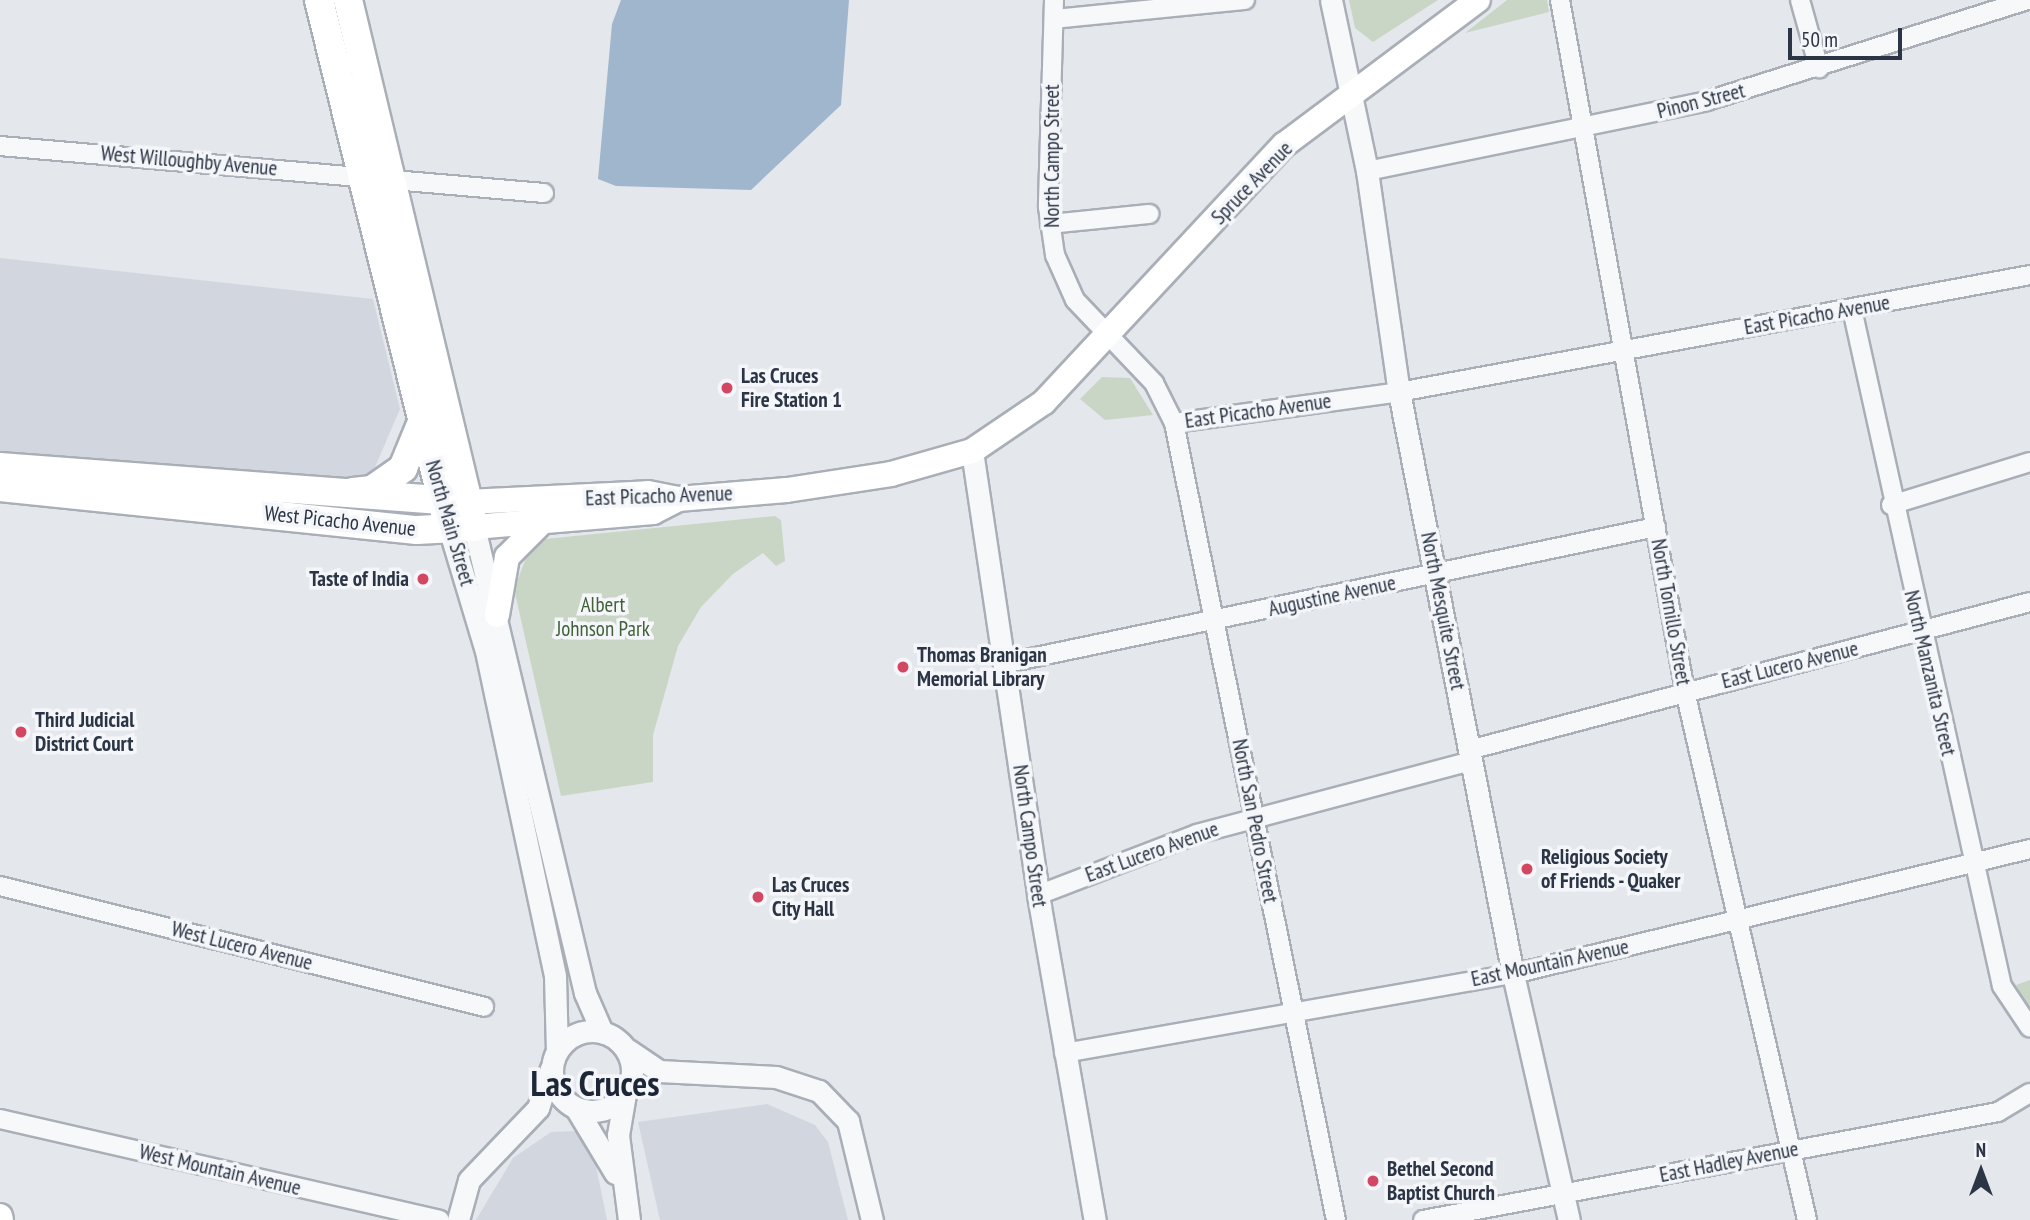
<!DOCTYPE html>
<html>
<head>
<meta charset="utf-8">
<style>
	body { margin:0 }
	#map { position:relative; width:2030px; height:1220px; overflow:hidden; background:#e4e7ec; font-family:"PT Sans Narrow",sans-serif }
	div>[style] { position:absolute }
	.built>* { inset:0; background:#d2d6de }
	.green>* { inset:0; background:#cad6c5 }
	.water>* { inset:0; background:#9fb6cc }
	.roads { filter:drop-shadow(2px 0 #a9aeb7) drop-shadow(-2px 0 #a9aeb7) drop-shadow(0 2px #a9aeb7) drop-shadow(0 -2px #a9aeb7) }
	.minor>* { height:18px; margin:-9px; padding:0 9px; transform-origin:9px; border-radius:9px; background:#f7f8fa }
	.tertiary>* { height:21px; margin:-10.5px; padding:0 10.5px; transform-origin:10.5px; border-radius:10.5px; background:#f7f8fa }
	.tertiary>.ring { margin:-10.5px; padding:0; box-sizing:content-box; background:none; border:21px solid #f7f8fa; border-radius:50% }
	.secondary>* { height:24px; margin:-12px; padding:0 12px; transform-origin:12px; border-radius:12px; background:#fff }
	.primary>* { height:28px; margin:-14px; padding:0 14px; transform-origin:14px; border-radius:14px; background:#fff }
	.dots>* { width:19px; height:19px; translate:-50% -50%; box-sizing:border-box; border:4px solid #f4f6f9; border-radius:50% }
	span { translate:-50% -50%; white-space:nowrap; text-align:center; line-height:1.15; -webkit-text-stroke:7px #f4f6f9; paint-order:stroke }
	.street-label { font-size:21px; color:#2b3545 }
	.poi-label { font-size:21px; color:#2b3545; font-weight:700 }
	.left { translate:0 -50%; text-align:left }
	.right { translate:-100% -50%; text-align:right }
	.park-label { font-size:21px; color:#416138 }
	.town-label { font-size:35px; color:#1d2636; font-weight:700 }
	.north { position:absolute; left:1946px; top:1136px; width:70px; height:70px; -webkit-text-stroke:5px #f4f6f9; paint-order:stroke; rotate:0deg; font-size:19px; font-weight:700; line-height:28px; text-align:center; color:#2b3545 }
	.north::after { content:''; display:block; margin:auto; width:24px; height:32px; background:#2b3545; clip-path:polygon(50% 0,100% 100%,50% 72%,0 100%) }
	.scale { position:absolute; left:1788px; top:28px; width:114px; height:32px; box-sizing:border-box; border:4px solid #2b3545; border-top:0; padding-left:9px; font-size:21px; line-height:24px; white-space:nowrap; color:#2b3545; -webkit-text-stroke:5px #f4f6f9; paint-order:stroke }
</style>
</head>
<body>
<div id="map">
	<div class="built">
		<div style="clip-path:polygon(0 258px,373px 299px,400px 409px,372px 474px,355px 483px,0 453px)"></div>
		<div style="clip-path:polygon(767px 1104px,815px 1125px,828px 1142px,848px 1220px,660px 1220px,638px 1122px)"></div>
		<div style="clip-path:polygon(577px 1131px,590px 1137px,607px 1220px,476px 1220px,513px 1158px,551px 1132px)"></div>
	</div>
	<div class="green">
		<div style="clip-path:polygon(1349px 0,1438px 0,1373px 42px,1355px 28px)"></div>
		<div style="clip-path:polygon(1507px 0,1547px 0,1549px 12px,1465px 33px)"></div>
		<div style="clip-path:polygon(1102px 377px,1130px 378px,1153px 415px,1105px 420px,1080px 399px)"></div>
		<div style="clip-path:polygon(775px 516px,781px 520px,785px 561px,776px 566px,763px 553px,733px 574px,701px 607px,678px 646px,653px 735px,653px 782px,561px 796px,514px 589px,528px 553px,545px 539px)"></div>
		<div style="clip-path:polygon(2030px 980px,2030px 1014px,2016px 985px)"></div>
	</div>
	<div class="water">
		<div style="clip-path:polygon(621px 0,849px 0,841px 105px,751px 190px,616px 186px,598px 179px,612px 24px)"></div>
	</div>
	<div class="roads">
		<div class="minor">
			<div style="left:1054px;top:0;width:207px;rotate:91.7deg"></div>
			<div style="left:1048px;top:207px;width:49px;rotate:81.7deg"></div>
			<div style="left:1055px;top:255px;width:49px;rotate:66deg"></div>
			<div style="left:1075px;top:300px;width:115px;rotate:46.4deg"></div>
			<div style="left:1154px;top:383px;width:45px;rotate:63.4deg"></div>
			<div style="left:1174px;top:423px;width:227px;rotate:-7.8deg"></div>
			<div style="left:1399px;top:392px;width:642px;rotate:-10.5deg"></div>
			<div style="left:1560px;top:0;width:702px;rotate:79.75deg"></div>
			<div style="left:1685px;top:691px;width:543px;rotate:77.01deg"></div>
			<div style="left:1800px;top:0;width:71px;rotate:74.4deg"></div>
			<div style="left:1054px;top:19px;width:192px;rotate:-5.7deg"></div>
			<div style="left:0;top:146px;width:546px;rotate:4.94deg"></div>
			<div style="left:1367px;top:171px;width:347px;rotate:-11.6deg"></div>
			<div style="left:1707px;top:101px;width:336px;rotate:-17.5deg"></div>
			<div style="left:1050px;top:224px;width:100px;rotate:-5.8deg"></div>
			<div style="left:1852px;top:309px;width:693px;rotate:77.51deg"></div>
			<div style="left:2002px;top:986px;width:50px;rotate:56.3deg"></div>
			<div style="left:1174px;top:423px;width:813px;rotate:78.51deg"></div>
			<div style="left:1891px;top:505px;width:145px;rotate:-17.2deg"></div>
			<div style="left:1007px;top:663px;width:663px;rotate:-11.84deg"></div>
			<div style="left:1469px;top:750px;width:580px;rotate:-14.78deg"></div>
			<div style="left:0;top:886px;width:499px;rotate:14deg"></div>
			<div style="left:1038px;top:895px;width:170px;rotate:-21deg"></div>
			<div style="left:1197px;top:834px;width:285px;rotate:-14.9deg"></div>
			<div style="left:1064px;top:1053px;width:456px;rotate:-10deg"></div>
			<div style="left:1513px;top:974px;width:532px;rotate:-13.59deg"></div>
			<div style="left:0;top:1119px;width:451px;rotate:12.9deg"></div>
			<div style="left:1423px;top:1220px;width:585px;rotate:-10.64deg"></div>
			<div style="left:1998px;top:1112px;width:37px;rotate:-31deg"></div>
		</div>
		<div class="tertiary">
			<div style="left:1331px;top:0;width:175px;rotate:78.1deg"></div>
			<div style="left:1367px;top:171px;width:223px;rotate:81.8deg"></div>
			<div style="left:1399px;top:392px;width:593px;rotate:78.92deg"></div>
			<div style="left:1513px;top:974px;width:252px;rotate:77.2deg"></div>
			<div style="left:972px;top:451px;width:449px;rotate:81.5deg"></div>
			<div style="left:1038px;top:895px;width:330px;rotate:80.1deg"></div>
			<div style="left:474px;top:527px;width:479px;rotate:76.6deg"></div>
			<div style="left:585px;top:993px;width:43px;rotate:66.4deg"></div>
			<div style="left:449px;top:528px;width:128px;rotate:73.3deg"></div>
			<div style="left:486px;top:651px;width:332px;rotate:78deg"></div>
			<div style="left:555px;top:976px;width:74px;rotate:88.5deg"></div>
			<div class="ring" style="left:552px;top:1031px;width:59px;height:59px"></div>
			<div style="left:628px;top:1050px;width:37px;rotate:34deg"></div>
			<div style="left:659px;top:1071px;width:117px;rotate:2.9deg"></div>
			<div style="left:776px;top:1077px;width:45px;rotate:18deg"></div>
			<div style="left:819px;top:1091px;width:42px;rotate:46deg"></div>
			<div style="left:848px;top:1121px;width:102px;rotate:76.4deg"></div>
			<div style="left:625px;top:1094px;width:42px;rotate:99.7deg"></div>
			<div style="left:618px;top:1135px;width:86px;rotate:82.6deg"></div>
			<div style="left:576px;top:1108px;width:76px;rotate:59deg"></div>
			<div style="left:458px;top:1220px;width:41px;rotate:-74.6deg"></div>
			<div style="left:469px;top:1180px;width:100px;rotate:-46.2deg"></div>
			<div style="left:538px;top:1108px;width:40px;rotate:-72deg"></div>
		</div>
		<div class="secondary">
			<div style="left:467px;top:502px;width:181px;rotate:-2.8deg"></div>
			<div style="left:648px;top:493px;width:31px;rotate:11deg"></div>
			<div style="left:678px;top:499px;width:109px;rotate:-4.7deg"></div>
			<div style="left:787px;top:490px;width:105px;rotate:-8.7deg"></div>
			<div style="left:891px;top:474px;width:84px;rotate:-15.9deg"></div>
			<div style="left:972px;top:451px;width:87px;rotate:-34.2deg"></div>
			<div style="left:1044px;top:402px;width:352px;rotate:-47deg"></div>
			<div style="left:1284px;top:145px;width:242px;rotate:-36.8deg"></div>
			<div style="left:474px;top:527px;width:180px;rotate:-4.8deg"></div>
			<div style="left:653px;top:512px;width:28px;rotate:-27deg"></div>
			<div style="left:497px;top:615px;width:59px;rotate:-80.2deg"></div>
			<div style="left:507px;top:557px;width:54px;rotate:-45deg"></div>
			<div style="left:0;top:1216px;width:4px;rotate:76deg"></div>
		</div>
		<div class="primary">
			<div style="left:319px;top:0;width:544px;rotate:76.17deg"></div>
			<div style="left:0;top:467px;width:462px;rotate:4.3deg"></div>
			<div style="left:0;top:487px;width:419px;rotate:5.9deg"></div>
			<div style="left:417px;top:530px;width:57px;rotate:-3deg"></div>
			<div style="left:474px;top:527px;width:542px;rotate:-103.45deg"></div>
			<div style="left:353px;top:492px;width:19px;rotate:-6deg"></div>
			<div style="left:372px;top:490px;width:38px;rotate:-35deg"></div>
			<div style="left:403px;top:468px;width:50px;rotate:-67.6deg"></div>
		</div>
	</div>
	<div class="dots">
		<div style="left:727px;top:388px;background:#d24862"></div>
		<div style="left:423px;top:579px;background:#d24862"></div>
		<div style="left:903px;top:667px;background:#d24862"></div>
		<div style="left:21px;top:732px;background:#d24862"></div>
		<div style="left:1527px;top:869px;background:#d24862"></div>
		<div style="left:758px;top:897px;background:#d24862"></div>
		<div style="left:1373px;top:1181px;background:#d24862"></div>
	</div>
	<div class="street-label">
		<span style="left:1701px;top:101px;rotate:-14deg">Pinon Street</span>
		<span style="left:1052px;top:156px;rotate:-90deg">North Campo Street</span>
		<span style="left:189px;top:161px;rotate:5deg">West Willoughby Avenue</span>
		<span style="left:1252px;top:183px;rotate:-46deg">Spruce Avenue</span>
		<span style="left:1817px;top:315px;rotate:-10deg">East Picacho Avenue</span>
		<span style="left:1258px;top:411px;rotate:-8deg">East Picacho Avenue</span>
		<span style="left:659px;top:496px;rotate:-2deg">East Picacho Avenue</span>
		<span style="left:340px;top:521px;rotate:6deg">West Picacho Avenue</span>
		<span style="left:450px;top:523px;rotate:74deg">North Main Street</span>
		<span style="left:1332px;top:596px;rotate:-12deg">Augustine Avenue</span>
		<span style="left:1443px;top:611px;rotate:79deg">North Mesquite Street</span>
		<span style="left:1671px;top:612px;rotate:80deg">North Tornillo Street</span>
		<span style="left:1790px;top:665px;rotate:-14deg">East Lucero Avenue</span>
		<span style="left:1930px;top:673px;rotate:77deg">North Manzanita Street</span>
		<span style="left:1255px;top:821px;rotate:79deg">North San Pedro Street</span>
		<span style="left:1030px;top:836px;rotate:82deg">North Campo Street</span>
		<span style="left:1152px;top:852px;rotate:-20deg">East Lucero Avenue</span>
		<span style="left:242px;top:946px;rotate:14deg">West Lucero Avenue</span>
		<span style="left:1550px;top:963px;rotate:-12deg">East Mountain Avenue</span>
		<span style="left:1729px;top:1162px;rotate:-11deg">East Hadley Avenue</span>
		<span style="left:220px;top:1170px;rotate:13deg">West Mountain Avenue</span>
	</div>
	<div class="poi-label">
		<span class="left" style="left:741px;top:388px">Las Cruces<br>Fire Station 1</span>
		<span class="right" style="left:409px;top:579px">Taste of India</span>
		<span class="left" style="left:917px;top:667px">Thomas Branigan<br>Memorial Library</span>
		<span class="left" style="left:35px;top:732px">Third Judicial<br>District Court</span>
		<span class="left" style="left:1541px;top:869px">Religious Society<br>of Friends - Quaker</span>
		<span class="left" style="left:772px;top:897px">Las Cruces<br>City Hall</span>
		<span class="left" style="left:1387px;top:1181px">Bethel Second<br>Baptist Church</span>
	</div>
	<div class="park-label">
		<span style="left:603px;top:617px">Albert<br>Johnson Park</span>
	</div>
	<div class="town-label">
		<span style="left:595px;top:1083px">Las Cruces</span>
	</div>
	<div class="north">N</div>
	<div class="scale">50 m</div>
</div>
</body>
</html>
